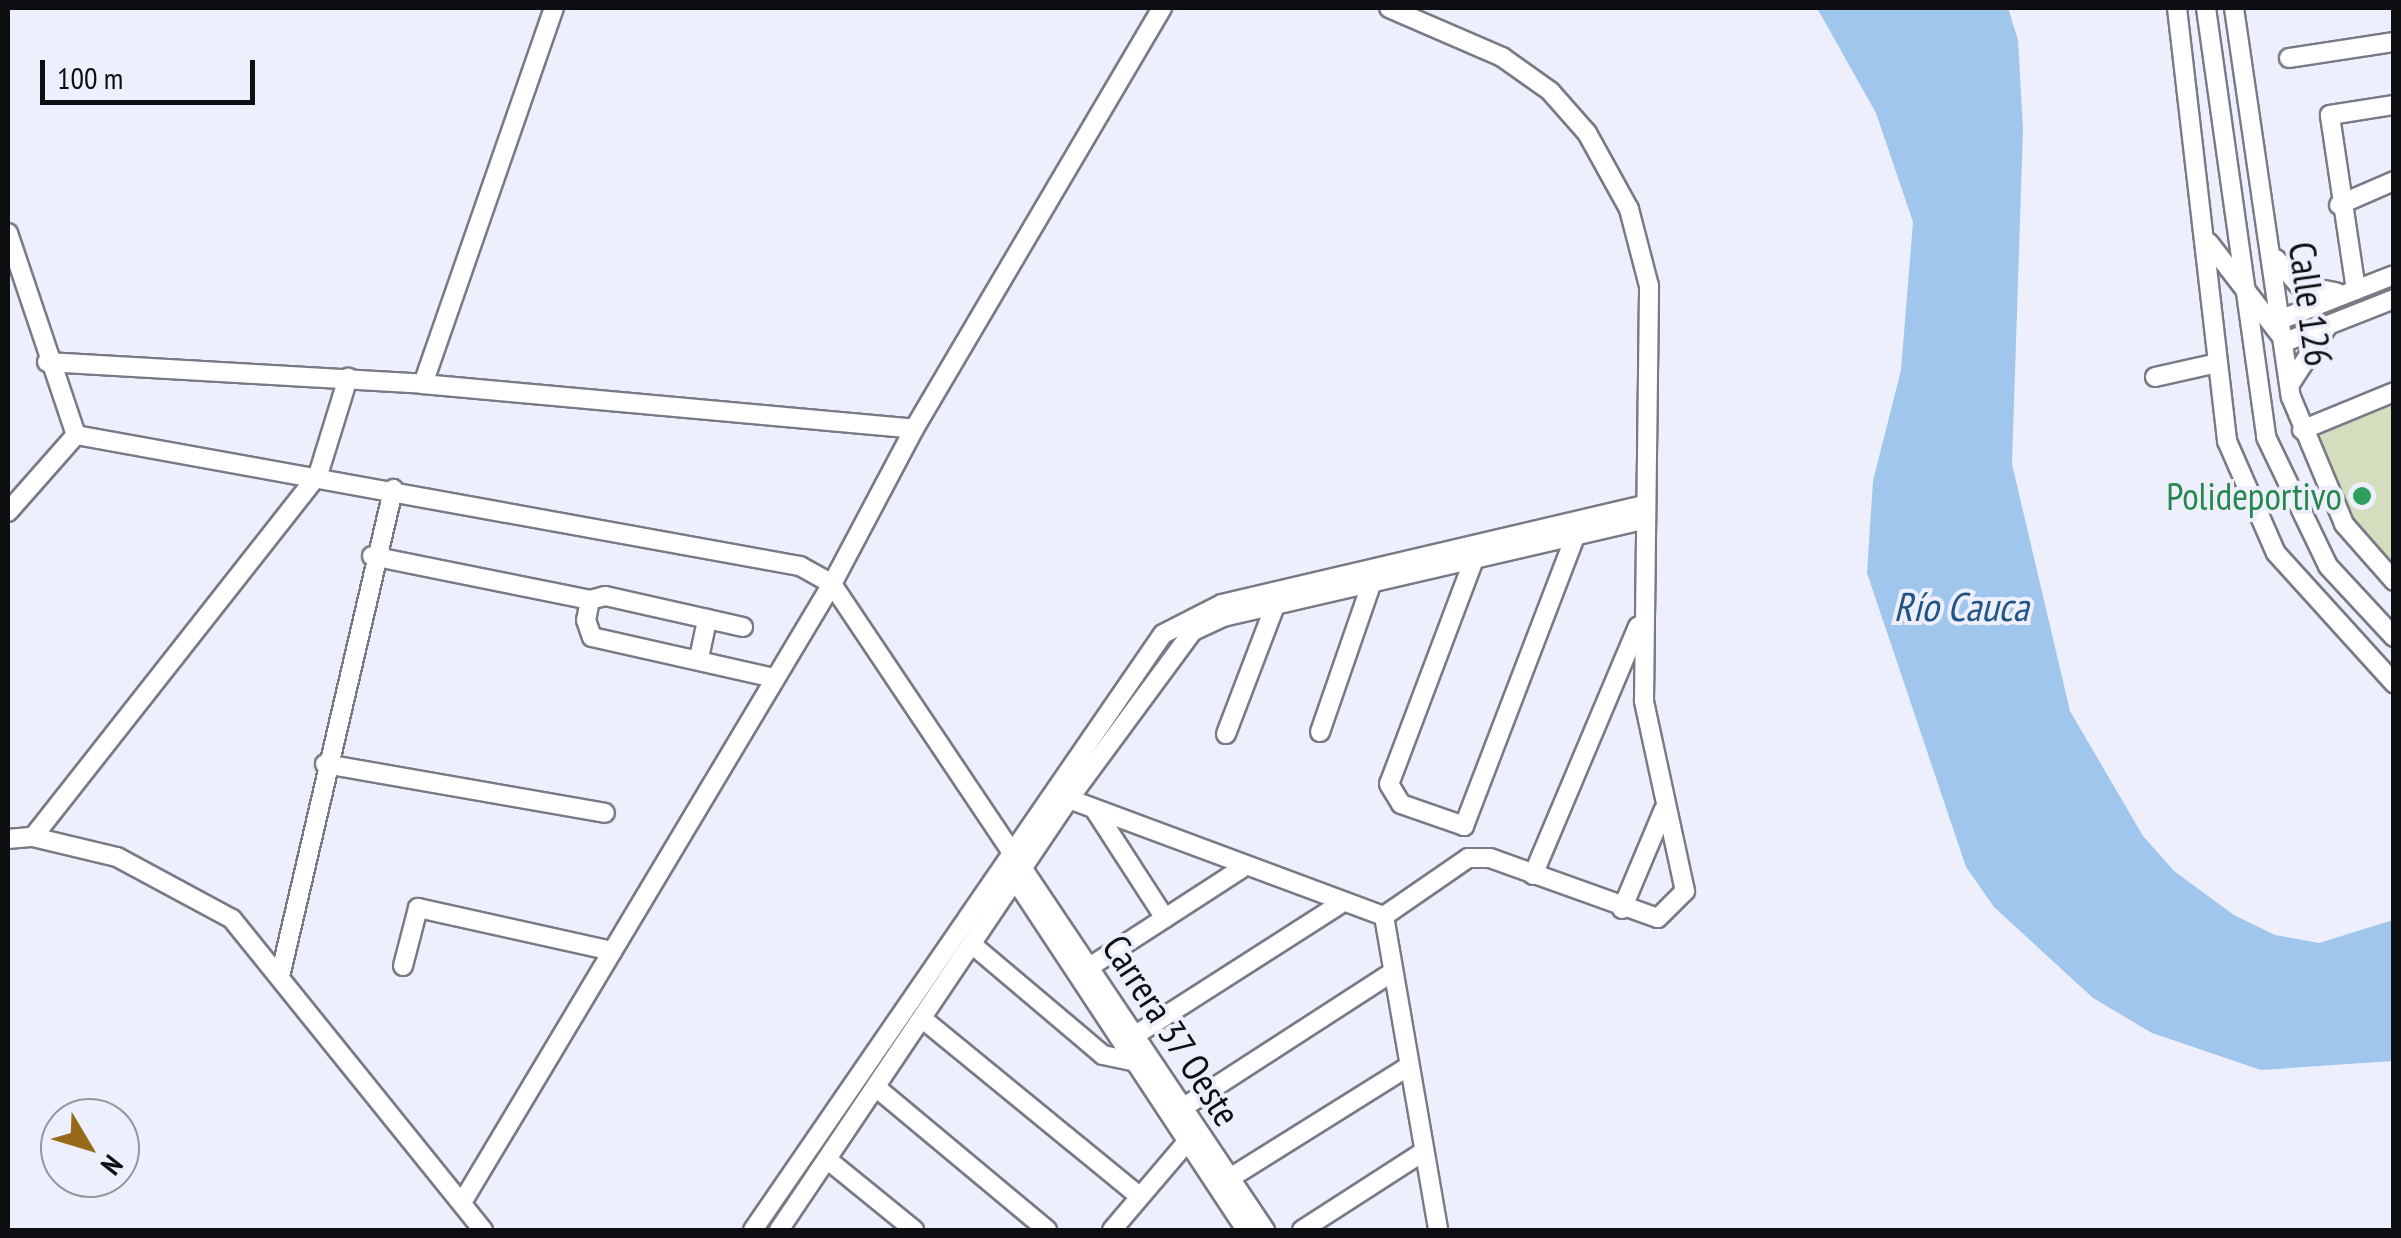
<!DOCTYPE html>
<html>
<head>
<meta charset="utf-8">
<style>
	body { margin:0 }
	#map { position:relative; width:2401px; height:1238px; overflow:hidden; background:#edf0fc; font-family:"PT Sans Narrow",sans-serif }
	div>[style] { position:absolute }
	.green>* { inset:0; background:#d4ddbe }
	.water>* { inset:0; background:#a1c6ee }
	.roads { filter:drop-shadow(2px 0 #787b86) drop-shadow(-2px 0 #787b86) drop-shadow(0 2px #787b86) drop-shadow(0 -2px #787b86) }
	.minor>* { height:18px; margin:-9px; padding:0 9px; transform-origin:9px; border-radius:9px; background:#fff }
	.dots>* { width:28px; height:28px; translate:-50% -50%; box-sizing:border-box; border:5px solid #edf0fc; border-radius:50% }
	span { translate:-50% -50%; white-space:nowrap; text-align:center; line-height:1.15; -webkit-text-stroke:8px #edf0fc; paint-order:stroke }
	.street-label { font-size:38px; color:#0d0e12 }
	.leisure-label { font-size:38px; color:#27864d }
	.right { translate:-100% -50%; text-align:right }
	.water-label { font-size:40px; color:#215587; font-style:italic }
	.frame { position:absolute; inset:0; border:10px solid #0d0e12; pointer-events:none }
	.north { position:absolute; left:40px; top:1098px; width:100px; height:100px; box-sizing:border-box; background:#edf0fc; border:2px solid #93969e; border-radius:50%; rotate:128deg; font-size:28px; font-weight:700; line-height:40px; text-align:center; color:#0d0e12 }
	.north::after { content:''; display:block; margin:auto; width:35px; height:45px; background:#976a19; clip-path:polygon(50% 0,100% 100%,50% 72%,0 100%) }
	.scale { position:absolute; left:40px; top:60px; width:215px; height:45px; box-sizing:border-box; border:5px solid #0d0e12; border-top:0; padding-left:12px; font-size:30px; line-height:35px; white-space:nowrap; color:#0d0e12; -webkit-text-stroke:8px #edf0fc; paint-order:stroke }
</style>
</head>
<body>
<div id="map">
	<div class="green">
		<div style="clip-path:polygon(2393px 392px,2393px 581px,2378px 568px,2302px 430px)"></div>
	</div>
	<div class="water">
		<div style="clip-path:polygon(1817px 8px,2008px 8px,2018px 40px,2023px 129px,2012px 464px,2070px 711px,2143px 836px,2174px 871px,2234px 915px,2275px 935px,2319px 943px,2393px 920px,2393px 1061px,2261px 1070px,2152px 1033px,2093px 998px,1994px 907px,1966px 867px,1867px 573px,1873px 481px,1901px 370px,1913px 222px,1876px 113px)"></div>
	</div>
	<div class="roads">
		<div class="minor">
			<div style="left:2177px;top:8px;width:436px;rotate:83.4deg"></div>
			<div style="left:2227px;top:441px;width:122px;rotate:66.4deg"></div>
			<div style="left:2276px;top:553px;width:176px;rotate:47.8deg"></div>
			<div style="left:2206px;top:8px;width:433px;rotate:82deg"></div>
			<div style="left:2266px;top:437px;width:143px;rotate:64.3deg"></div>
			<div style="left:2328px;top:566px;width:97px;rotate:47.1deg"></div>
			<div style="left:2234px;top:8px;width:393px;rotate:81.7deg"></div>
			<div style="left:2291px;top:397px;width:138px;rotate:67.3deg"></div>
			<div style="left:2344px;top:524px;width:76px;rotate:48.7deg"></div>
			<div style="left:2289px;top:58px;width:106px;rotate:-8.7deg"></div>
			<div style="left:2339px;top:205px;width:60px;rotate:-23.6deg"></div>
			<div style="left:8px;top:233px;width:213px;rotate:71.4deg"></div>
			<div style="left:2209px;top:243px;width:124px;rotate:52.2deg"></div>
			<div style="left:2276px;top:259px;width:35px;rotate:49deg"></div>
			<div style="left:2299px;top:285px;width:38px;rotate:11deg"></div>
			<div style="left:2356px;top:290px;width:177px;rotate:-98.5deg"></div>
			<div style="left:2330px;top:115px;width:65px;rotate:-8.9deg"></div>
			<div style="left:2282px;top:319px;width:120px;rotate:-21.4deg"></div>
			<div style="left:2285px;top:342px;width:117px;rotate:-21.5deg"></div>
			<div style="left:47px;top:362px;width:377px;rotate:3.3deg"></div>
			<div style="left:423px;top:384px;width:493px;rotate:5.2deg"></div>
			<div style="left:2155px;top:377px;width:64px;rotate:-12.7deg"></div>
			<div style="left:423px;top:384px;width:398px;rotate:-70.8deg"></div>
			<div style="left:2290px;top:384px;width:68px;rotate:-57deg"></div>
			<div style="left:2302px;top:430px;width:100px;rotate:-22.4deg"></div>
			<div style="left:76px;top:435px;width:736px;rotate:10.26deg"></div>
			<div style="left:800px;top:566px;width:37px;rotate:29deg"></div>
			<div style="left:832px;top:584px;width:778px;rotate:56.17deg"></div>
			<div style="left:8px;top:512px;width:103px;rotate:-48.6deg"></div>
			<div style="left:372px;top:556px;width:222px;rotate:11.4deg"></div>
			<div style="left:1473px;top:562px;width:237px;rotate:110.7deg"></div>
			<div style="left:1389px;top:784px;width:23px;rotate:59deg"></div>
			<div style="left:1401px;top:804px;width:67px;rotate:19.2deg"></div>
			<div style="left:1464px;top:826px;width:307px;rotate:-69deg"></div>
			<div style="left:743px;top:627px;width:141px;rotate:-167.3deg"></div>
			<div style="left:605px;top:596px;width:16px;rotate:165deg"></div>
			<div style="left:590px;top:600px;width:20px;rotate:101deg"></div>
			<div style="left:586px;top:620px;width:18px;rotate:71deg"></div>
			<div style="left:592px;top:637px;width:181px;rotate:12.7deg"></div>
			<div style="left:699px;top:658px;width:40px;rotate:-78deg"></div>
			<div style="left:1320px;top:732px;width:156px;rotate:-70.9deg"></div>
			<div style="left:1226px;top:734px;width:137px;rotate:-69.1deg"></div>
			<div style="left:325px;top:764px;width:284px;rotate:9.9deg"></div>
			<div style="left:1069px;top:799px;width:336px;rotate:20.4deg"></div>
			<div style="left:1095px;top:810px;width:129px;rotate:57.1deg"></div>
			<div style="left:33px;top:837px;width:461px;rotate:-51.8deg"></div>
			<div style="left:318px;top:475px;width:102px;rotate:-72.8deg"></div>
			<div style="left:8px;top:839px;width:25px;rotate:-5deg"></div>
			<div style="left:33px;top:837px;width:86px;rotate:13.4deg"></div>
			<div style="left:117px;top:857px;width:131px;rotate:28.3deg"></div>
			<div style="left:232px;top:919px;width:400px;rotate:51.1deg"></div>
			<div style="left:1010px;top:872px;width:429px;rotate:56.6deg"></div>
			<div style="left:1533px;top:875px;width:270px;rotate:-67.1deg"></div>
			<div style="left:1622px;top:909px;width:108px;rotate:-67.2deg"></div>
			<div style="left:1384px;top:916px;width:102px;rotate:-34.6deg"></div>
			<div style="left:1468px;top:858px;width:22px"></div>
			<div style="left:1490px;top:858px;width:178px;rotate:19.7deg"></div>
			<div style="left:1658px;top:918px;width:38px;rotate:-45deg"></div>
			<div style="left:1685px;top:891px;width:194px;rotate:-102.2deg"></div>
			<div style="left:1644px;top:701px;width:415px;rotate:-89.3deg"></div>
			<div style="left:1649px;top:286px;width:80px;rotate:-104.6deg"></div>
			<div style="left:1629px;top:209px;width:87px;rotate:-118.9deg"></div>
			<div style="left:1587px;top:133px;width:56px;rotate:-131.4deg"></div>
			<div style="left:1550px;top:91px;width:59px;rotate:-144.7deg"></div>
			<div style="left:1502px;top:57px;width:123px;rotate:-156.6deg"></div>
			<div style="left:1384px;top:916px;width:319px;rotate:80.2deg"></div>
			<div style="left:974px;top:946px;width:169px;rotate:40.2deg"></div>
			<div style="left:1103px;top:1055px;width:34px;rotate:12deg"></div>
			<div style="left:403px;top:966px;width:60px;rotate:-75.5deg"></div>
			<div style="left:418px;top:908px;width:199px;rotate:12.5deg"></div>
			<div style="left:1091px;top:966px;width:179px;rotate:-32.9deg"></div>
			<div style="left:281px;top:972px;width:496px;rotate:-76.9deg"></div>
			<div style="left:924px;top:1020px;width:278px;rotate:39.3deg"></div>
			<div style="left:1137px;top:1034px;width:240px;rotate:-32.6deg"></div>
			<div style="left:878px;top:1089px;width:220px;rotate:39.8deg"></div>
			<div style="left:1184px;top:1107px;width:249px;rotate:-32.9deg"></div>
			<div style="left:828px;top:1160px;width:111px;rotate:39.1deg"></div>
			<div style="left:1230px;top:1178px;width:211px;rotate:-32deg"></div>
			<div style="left:463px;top:1201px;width:719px;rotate:-59.12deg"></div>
			<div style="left:832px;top:584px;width:175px;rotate:-62.1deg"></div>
			<div style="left:914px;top:429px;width:489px;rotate:-59.5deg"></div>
			<div style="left:753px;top:1230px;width:723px;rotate:-55.48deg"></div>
			<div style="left:1163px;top:634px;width:66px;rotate:-27deg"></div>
			<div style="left:1222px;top:604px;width:432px;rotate:-13.2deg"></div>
			<div style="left:779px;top:1230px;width:519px;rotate:-56.07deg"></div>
			<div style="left:1069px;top:799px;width:209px;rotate:-53.6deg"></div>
			<div style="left:1193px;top:631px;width:33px;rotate:-25deg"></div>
			<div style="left:1223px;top:617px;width:432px;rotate:-13deg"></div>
			<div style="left:1112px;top:1230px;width:116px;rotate:-49.6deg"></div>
			<div style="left:1302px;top:1230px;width:144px;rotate:-32.8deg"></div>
		</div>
	</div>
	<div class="dots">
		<div style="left:2362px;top:496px;background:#2e9e5b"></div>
	</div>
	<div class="street-label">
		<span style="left:2311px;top:304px;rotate:82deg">Calle 126</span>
		<span style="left:1172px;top:1030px;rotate:57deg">Carrera 37 Oeste</span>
	</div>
	<div class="leisure-label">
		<span class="right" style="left:2342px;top:496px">Polideportivo</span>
	</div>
	<div class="water-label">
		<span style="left:1961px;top:606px">Río Cauca</span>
	</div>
	<div class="frame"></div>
	<div class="north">N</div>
	<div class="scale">100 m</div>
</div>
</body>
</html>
